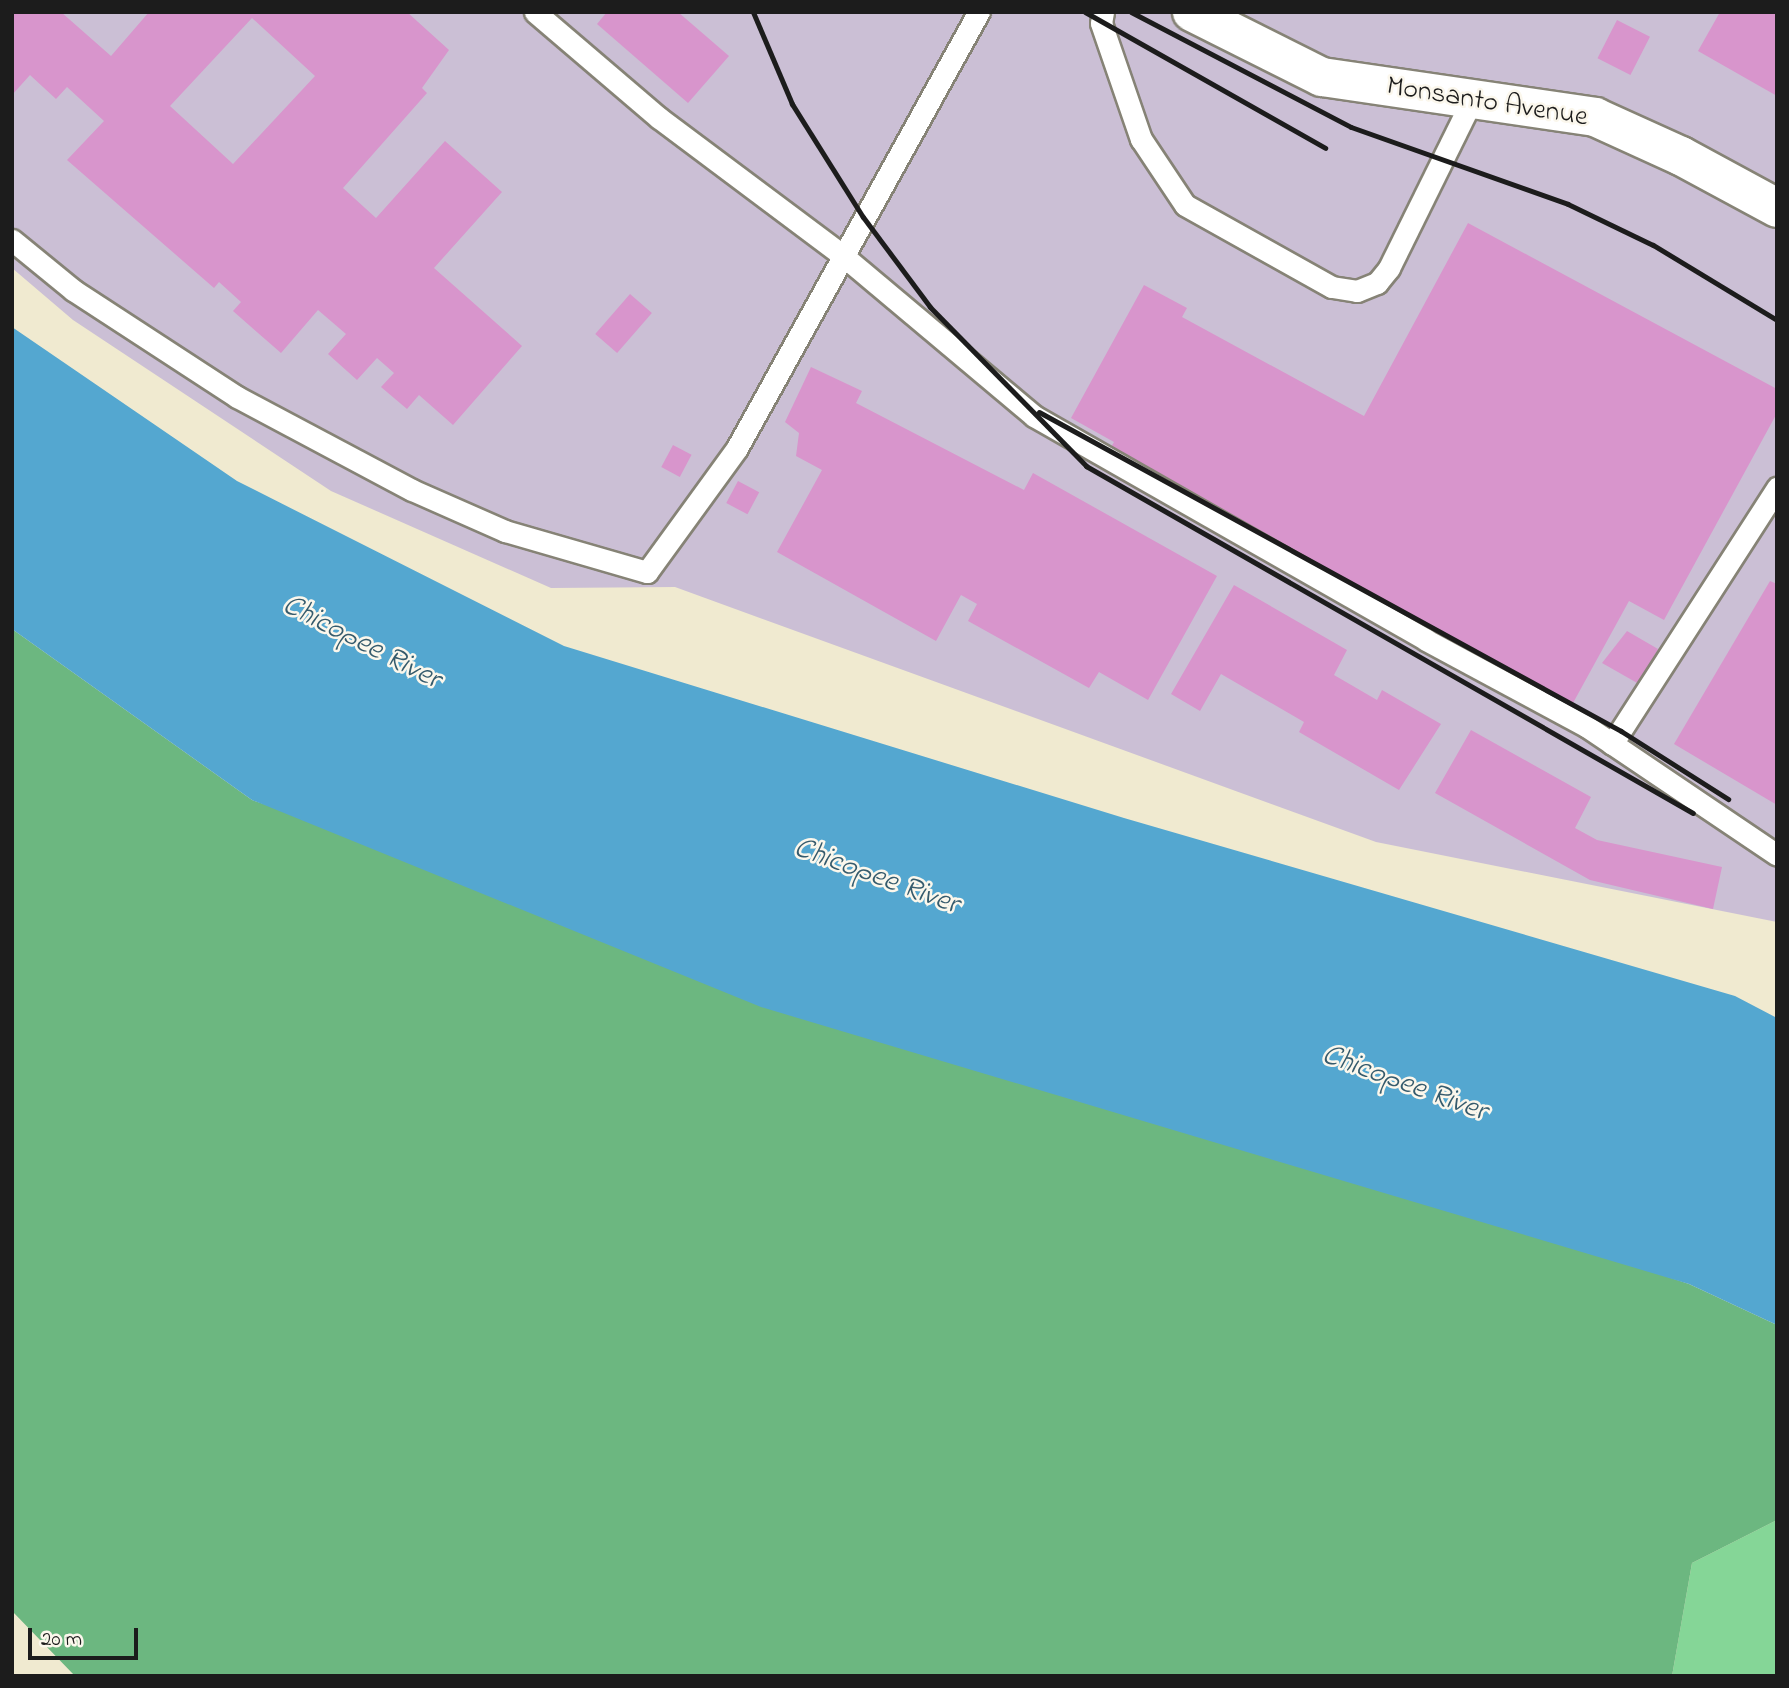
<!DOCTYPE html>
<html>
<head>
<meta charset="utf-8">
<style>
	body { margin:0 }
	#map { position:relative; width:1789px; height:1688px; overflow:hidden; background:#f0ead0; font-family:"Indie Flower",sans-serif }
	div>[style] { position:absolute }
	.industrial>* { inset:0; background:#cbbfd5 }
	.green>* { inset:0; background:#85d697 }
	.forest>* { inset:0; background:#6cb780 }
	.water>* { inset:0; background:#54a7d0 }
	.building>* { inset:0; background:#d895cc; transform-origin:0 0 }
	.roads { filter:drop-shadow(2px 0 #868376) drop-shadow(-2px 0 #868376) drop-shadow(0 2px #868376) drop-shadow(0 -2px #868376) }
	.service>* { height:21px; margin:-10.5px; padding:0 10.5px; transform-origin:10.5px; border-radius:10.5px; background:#fff }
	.minor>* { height:38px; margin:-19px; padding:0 19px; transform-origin:19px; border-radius:19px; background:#fff }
	.rail>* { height:5px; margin:-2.5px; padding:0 2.5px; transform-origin:2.5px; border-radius:2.5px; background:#1c1c1c }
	span { translate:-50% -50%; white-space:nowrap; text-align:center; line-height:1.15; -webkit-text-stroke:5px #fbf7ec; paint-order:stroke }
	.street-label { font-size:28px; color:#1c1c1c }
	.water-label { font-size:30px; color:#355b6d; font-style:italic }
	.frame { position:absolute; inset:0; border:14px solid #1c1c1c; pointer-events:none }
	.scale { position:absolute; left:28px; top:1628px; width:110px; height:32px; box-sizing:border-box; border:4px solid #1c1c1c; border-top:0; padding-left:9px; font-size:21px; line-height:24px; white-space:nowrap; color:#1c1c1c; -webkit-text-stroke:5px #fbf7ec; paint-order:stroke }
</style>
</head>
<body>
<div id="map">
	<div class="industrial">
		<div style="clip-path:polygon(12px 12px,1777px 12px,1777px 922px,1376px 842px,675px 587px,551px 588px,331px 491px,73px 320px,12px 268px)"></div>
	</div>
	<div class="green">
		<div style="clip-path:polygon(1777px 1520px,1777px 1676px,1672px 1676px,1692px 1563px)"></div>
	</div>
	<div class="forest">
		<div style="clip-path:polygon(12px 629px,252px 800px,1689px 1284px,1777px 1325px,1777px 1520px,1692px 1563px,1672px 1676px,75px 1676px,12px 1611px)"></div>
	</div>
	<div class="water">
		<div style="clip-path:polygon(12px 327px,237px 481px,564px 646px,1124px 818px,1735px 996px,1777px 1018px,1777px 1325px,1689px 1284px,761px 1007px,252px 800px,12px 629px)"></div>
	</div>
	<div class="building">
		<div style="clip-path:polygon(evenodd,12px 12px,61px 12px,111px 56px,149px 12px,407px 12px,449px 50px,422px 88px,427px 93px,343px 188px,376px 218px,445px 141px,502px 192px,434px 268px,522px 346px,453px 425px,419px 395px,407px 409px,381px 387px,394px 373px,377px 358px,357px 380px,328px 354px,346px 334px,318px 310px,281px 353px,233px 311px,241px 302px,219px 282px,214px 288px,67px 160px,104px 121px,67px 87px,56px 99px,30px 75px,12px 95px,12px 12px,252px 18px,315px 76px,233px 164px,170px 106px,252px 18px)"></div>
		<div style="clip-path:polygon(607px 12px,678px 12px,729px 56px,688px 103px,597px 24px)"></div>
		<div style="clip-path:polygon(1720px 12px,1777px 12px,1777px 96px,1698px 51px)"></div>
		<div style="left:1617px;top:20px;width:37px;height:43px;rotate:27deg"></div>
		<div style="clip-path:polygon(1468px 223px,1777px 389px,1777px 413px,1664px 620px,1629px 601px,1573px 703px,1110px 449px,1114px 442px,1071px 418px,1144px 285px,1187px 308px,1182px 317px,1364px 416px)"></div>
		<div style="left:630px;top:294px;width:29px;height:53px;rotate:41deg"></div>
		<div style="clip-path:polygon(811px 367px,862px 391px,856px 403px,1024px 490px,1033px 473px,1217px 576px,1148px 700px,1099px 672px,1089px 688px,968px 621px,977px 604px,961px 595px,936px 641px,777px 552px,822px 470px,796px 456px,799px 433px,785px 422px)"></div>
		<div style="left:673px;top:445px;width:21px;height:25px;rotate:28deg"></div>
		<div style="left:738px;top:481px;width:24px;height:25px;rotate:28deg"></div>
		<div style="clip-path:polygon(1770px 581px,1777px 584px,1777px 805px,1674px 744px)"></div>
		<div style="clip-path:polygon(1234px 585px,1347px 650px,1334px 675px,1377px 700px,1382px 690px,1441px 724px,1399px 790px,1299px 732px,1304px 722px,1221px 674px,1200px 711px,1171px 694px)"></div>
		<div style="clip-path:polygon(1627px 631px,1658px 649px,1639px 684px,1602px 663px)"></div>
		<div style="clip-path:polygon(1471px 730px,1591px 797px,1575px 828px,1597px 840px,1722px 867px,1713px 909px,1590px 880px,1435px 793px)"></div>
	</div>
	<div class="roads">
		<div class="service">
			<div style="left:535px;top:12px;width:163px;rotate:40.5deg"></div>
			<div style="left:659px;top:118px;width:227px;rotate:36.8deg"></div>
			<div style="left:841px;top:254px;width:252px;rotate:40deg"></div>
			<div style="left:1034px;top:416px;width:451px;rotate:29.7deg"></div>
			<div style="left:1426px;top:640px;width:182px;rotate:28.3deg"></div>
			<div style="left:1586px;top:726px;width:230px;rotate:34deg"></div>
			<div style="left:1103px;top:12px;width:11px;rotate:100deg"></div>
			<div style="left:1101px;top:23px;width:123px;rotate:71deg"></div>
			<div style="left:1141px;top:139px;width:79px;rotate:56.3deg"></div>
			<div style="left:1185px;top:205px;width:168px;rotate:29.2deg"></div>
			<div style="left:1332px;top:287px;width:25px;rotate:9deg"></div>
			<div style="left:1357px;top:291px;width:22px;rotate:-22deg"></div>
			<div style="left:1377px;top:283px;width:19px;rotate:-51deg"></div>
			<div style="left:1389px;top:268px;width:187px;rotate:-63.7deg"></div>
			<div style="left:12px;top:240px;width:79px;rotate:39.3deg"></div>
			<div style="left:73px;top:290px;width:196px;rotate:33.1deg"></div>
			<div style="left:237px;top:397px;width:198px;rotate:28deg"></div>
			<div style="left:412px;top:490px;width:102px;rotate:23.8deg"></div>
			<div style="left:505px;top:531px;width:148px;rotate:16.1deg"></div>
			<div style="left:647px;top:572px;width:153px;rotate:-54deg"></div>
			<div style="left:737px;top:448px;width:499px;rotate:-61deg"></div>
			<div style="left:1612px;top:744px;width:305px;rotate:-57.2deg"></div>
		</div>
		<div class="minor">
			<div style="left:1192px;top:12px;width:145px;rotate:26.6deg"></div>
			<div style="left:1322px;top:77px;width:276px;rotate:8.3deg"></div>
			<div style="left:1595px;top:117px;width:94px;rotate:24.4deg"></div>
			<div style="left:1681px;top:156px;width:109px;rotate:28.4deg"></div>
		</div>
	</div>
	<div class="rail">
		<div style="left:753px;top:12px;width:100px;rotate:67deg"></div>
		<div style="left:792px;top:104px;width:133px;rotate:57.9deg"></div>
		<div style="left:863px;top:217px;width:112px;rotate:53.3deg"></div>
		<div style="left:930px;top:307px;width:223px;rotate:45.5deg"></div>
		<div style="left:1086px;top:466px;width:699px;rotate:29.76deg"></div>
		<div style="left:1085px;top:12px;width:276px;rotate:29.5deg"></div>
		<div style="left:1131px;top:12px;width:248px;rotate:27.6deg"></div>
		<div style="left:1351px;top:127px;width:230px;rotate:19.5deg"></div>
		<div style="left:1568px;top:204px;width:94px;rotate:25.8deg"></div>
		<div style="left:1653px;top:245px;width:145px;rotate:31.2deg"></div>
		<div style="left:1039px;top:412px;width:664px;rotate:28.73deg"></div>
		<div style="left:1621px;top:731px;width:127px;rotate:32.4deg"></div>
	</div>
	<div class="street-label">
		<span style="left:1487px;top:103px;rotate:9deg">Monsanto Avenue</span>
	</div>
	<div class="water-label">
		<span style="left:361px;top:643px;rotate:27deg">Chicopee River</span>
		<span style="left:876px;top:877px;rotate:20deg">Chicopee River</span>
		<span style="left:1404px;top:1084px;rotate:20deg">Chicopee River</span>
	</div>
	<div class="frame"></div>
	<div class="scale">20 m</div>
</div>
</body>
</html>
